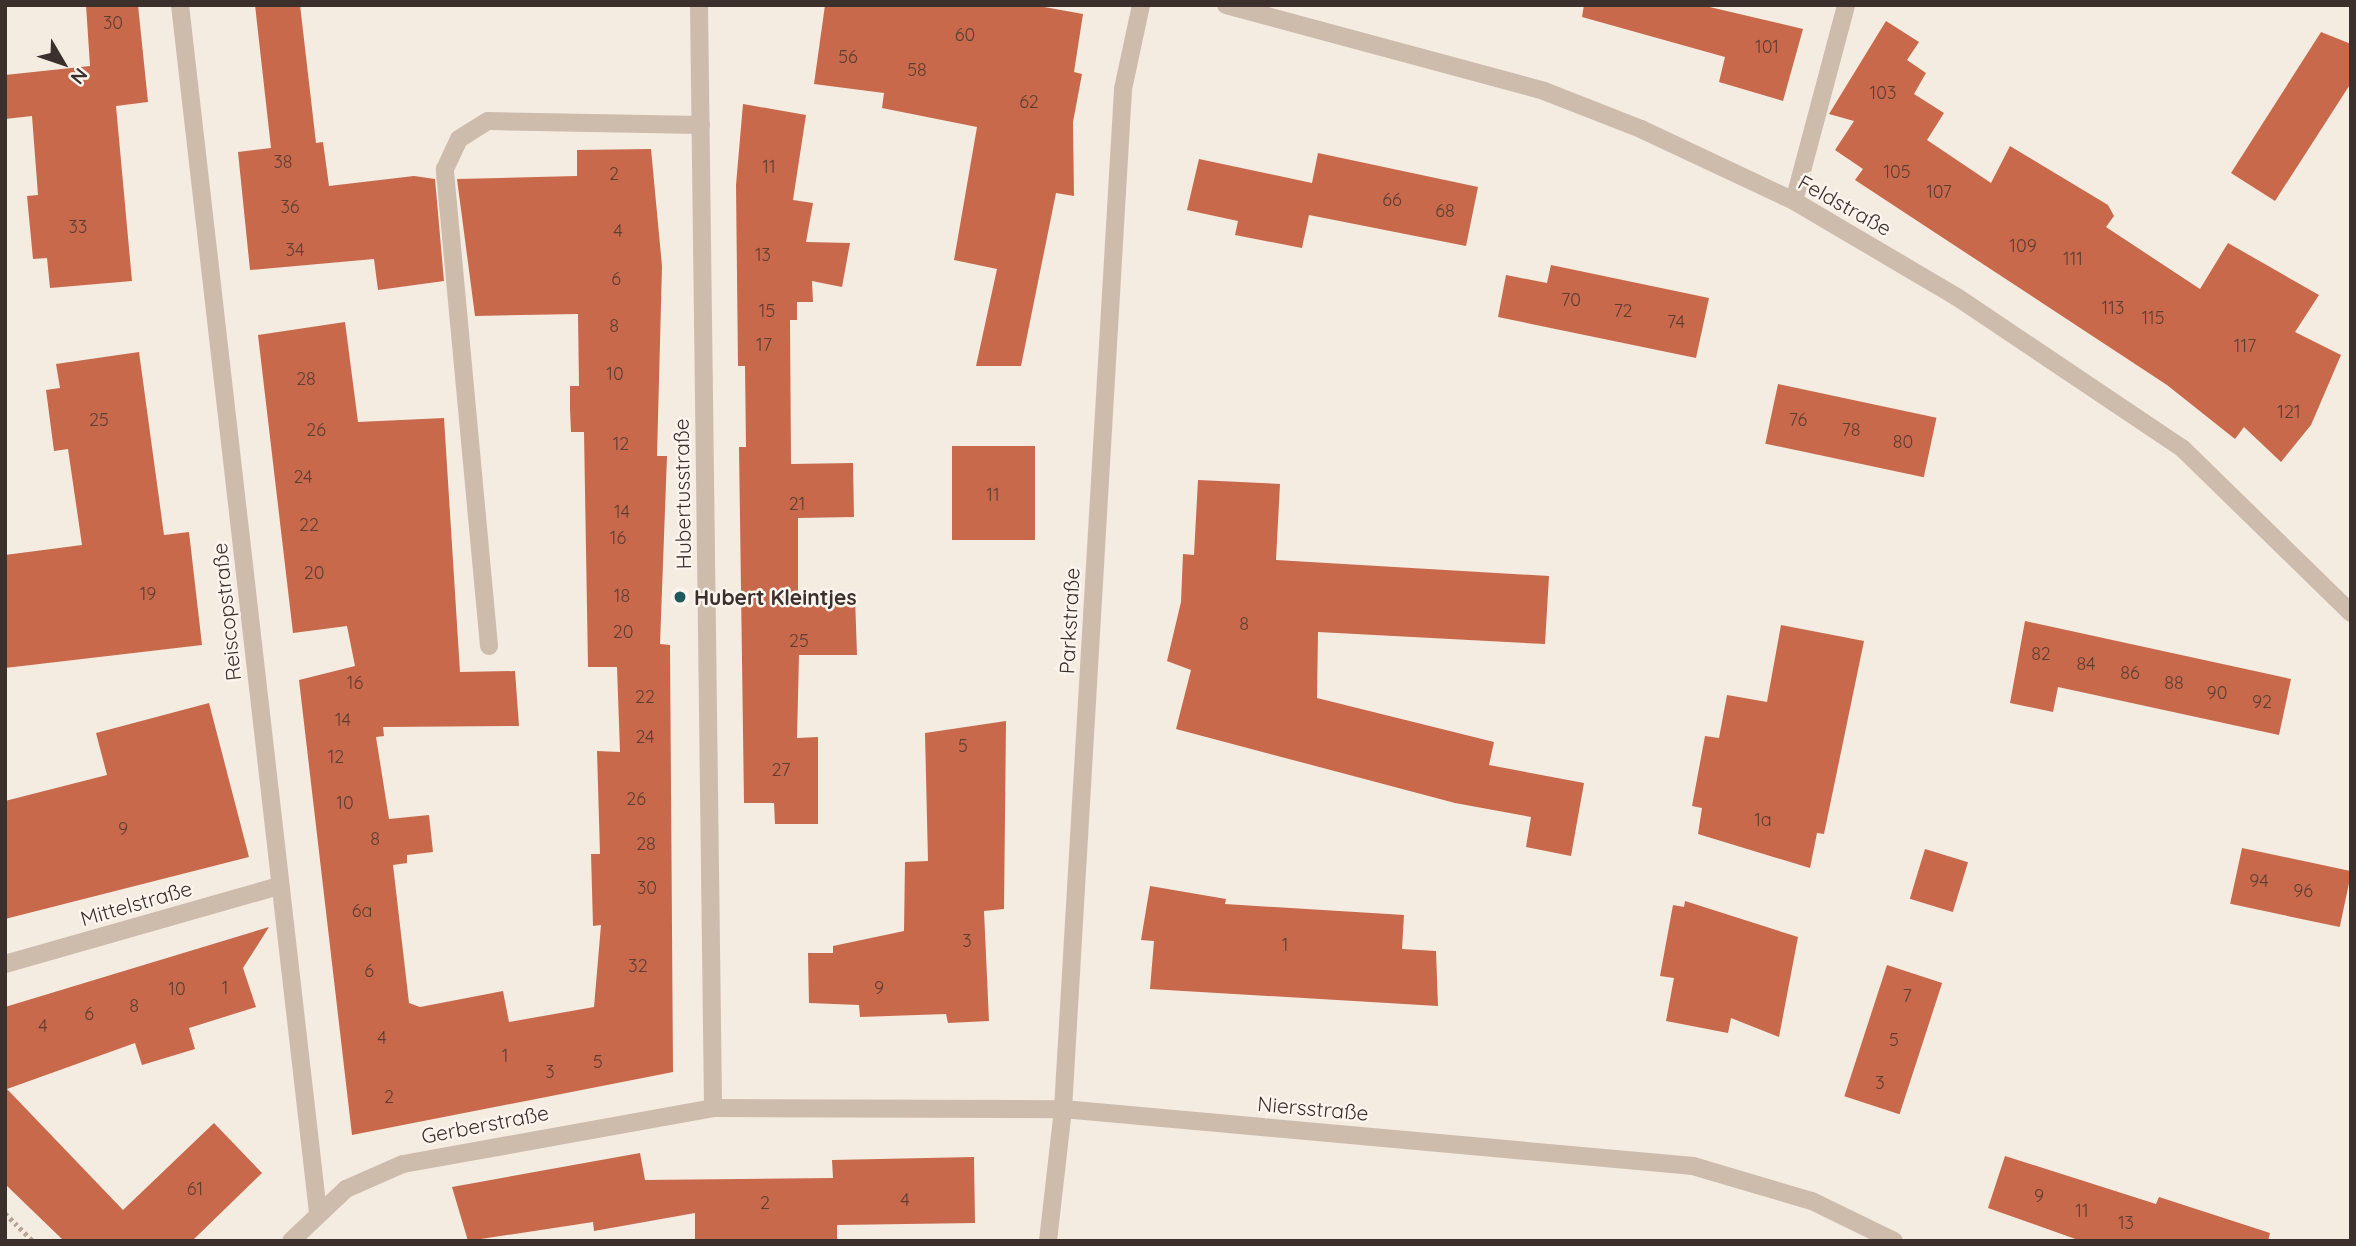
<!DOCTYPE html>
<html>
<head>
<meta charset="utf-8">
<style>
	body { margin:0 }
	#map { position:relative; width:2356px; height:1246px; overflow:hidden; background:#f4ebe1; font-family:Quicksand,sans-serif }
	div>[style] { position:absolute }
	.building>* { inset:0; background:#c8694b; transform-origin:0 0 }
	.path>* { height:4.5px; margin-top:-2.25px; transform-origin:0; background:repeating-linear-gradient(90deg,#b9a596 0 3.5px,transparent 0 7px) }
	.minor>* { height:18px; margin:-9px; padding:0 9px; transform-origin:9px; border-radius:9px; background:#cdbbac }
	.dots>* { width:19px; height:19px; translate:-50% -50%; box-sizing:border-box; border:4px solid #fbf5ee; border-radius:50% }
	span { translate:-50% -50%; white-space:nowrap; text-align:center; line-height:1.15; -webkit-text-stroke:5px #fbf5ee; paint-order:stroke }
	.number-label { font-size:18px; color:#5e3e33 }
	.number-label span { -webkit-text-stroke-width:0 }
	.street-label { font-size:21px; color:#3b302b }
	.poi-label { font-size:21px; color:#3b302b; font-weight:700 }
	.left { translate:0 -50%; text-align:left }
	.frame { position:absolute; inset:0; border:7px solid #3b302b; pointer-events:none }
	.north { position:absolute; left:28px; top:28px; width:70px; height:70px; -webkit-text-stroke:5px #fbf5ee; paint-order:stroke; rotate:129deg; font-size:19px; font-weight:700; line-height:28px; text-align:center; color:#3b302b }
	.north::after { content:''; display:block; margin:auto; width:24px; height:32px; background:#3b302b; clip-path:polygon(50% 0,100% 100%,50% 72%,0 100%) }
</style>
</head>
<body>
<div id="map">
	<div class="building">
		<div style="clip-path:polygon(86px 5px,138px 5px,148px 102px,116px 106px,132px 281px,50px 288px,47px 258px,33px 259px,27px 196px,38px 195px,32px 116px,5px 119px,5px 75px,90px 66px)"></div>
		<div style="clip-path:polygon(255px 5px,300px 5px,316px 143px,323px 142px,329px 186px,414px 176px,435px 179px,444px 281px,378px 290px,374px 259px,250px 270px,238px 152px,271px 148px)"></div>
		<div style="clip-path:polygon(825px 5px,1033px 5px,1083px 14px,1074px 72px,1082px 74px,1073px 122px,1074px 196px,1056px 193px,1021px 366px,976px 366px,997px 269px,954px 260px,977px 127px,882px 108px,884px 93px,814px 84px)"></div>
		<div style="clip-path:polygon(1584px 5px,1701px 5px,1803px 29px,1783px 101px,1719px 82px,1725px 57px,1582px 17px)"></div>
		<div style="clip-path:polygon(1886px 21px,1919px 42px,1907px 60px,1926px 73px,1914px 94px,1944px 113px,1927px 140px,1991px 183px,2010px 146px,2108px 205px,2114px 216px,2106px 227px,2200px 289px,2228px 243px,2319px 295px,2295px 332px,2341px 355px,2311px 425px,2281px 462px,2244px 427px,2235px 439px,2167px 385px,1855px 180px,1863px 169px,1835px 150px,1854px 121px,1829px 114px)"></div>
		<div style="clip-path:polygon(2321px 32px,2351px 44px,2351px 83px,2275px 201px,2231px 173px)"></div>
		<div style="clip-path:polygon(743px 104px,806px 115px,793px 200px,813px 203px,806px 242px,850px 243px,842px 287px,812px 281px,813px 302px,797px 302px,797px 320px,790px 320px,791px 464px,853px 463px,854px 517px,798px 518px,798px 598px,855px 597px,857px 655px,799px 655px,797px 738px,818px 737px,818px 824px,775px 824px,774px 803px,744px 803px,739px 447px,746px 447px,745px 366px,738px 366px,736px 185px)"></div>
		<div style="clip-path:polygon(651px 149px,662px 266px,657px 456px,667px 456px,660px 644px,670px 645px,673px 1072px,352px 1135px,299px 680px,355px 666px,347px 626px,293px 633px,258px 335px,345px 322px,358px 422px,444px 418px,460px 672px,515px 671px,519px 726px,383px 727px,384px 736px,376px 737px,389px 819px,429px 815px,433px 852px,407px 855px,407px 863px,393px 865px,409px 1003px,420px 1007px,503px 991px,509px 1022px,594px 1007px,601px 925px,593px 926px,591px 854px,600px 854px,597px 751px,620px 752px,617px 667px,588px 667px,584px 432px,571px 432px,570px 409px,570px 386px,579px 386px,578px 314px,475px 316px,457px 179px,577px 176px,577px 150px)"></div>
		<div style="clip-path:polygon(1318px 153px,1478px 187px,1466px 246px,1309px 215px,1302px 248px,1235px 235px,1238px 221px,1187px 210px,1199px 159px,1312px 183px)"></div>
		<div style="clip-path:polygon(1551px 265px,1709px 298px,1696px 358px,1498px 317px,1506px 275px,1547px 283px)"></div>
		<div style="clip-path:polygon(139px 352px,164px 535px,189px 532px,202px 645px,5px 668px,5px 555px,82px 545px,68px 449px,54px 451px,46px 390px,60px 388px,56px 364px)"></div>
		<div style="left:1778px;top:384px;width:162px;height:61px;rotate:12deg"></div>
		<div style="left:952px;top:446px;width:83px;height:94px"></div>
		<div style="clip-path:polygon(1198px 480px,1280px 484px,1276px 560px,1549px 576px,1545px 644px,1318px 632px,1317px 698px,1494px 742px,1489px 765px,1584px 783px,1571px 856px,1526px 847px,1531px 817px,1455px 803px,1176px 729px,1191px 670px,1167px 661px,1181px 602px,1183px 554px,1194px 555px)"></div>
		<div style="clip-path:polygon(2025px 621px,2291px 679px,2279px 735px,2058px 687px,2053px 712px,2010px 703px)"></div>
		<div style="clip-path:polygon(1781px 625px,1864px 641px,1824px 834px,1817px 833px,1810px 868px,1698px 834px,1702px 808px,1692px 806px,1705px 736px,1719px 738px,1727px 695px,1767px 702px)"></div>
		<div style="clip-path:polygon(209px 703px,249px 857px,5px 919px,5px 801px,107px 775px,96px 733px)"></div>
		<div style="clip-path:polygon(1006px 721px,1004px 909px,984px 911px,989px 1021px,948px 1023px,946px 1014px,860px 1017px,859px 1005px,809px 1003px,808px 953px,833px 953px,833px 946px,904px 931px,905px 862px,928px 861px,925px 733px)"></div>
		<div style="left:2242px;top:848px;width:112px;height:57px;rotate:12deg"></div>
		<div style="left:1925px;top:849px;width:45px;height:52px;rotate:17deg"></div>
		<div style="clip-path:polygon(1150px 886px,1226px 899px,1225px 904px,1404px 915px,1402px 949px,1436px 951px,1438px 1006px,1150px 989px,1154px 941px,1141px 940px)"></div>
		<div style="clip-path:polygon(1685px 901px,1798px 937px,1779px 1037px,1731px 1018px,1728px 1033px,1666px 1021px,1674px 978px,1660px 976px,1673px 905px,1684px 907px)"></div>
		<div style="clip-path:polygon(269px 927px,243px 968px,256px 1007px,189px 1028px,195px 1049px,142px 1065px,135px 1043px,7px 1089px,123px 1210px,214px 1123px,262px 1173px,192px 1241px,64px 1241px,5px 1184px,5px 1007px)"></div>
		<div style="left:1887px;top:965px;width:58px;height:138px;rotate:18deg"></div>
		<div style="clip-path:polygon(640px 1153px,645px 1180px,833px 1178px,832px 1160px,974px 1157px,975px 1223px,837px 1225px,837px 1241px,695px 1241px,695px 1213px,594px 1231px,593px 1222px,468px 1241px,452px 1187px)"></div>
		<div style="clip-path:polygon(2005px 1156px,2156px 1204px,2159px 1197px,2270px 1233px,2268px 1241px,2081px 1241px,1988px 1208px)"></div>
	</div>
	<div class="path">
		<div style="left:5px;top:1213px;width:40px;rotate:45deg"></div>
	</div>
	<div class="minor">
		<div style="left:180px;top:5px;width:1216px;rotate:83.48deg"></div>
		<div style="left:699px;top:5px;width:1103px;rotate:89.27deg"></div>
		<div style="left:1226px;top:5px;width:329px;rotate:15.1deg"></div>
		<div style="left:1544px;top:91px;width:104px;rotate:21.4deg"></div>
		<div style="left:1641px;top:129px;width:169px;rotate:25.2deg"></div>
		<div style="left:1794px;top:201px;width:189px;rotate:30.5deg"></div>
		<div style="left:1957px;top:297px;width:271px;rotate:33.9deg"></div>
		<div style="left:2182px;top:448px;width:236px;rotate:44.3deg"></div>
		<div style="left:1794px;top:201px;width:203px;rotate:-75.1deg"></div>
		<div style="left:489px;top:646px;width:479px;rotate:-95.3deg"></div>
		<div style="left:445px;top:169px;width:33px;rotate:-65deg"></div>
		<div style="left:459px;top:139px;width:34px;rotate:-32deg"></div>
		<div style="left:488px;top:121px;width:213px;rotate:1.1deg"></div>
		<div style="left:5px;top:964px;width:285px;rotate:-15.9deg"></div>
		<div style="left:291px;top:1241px;width:76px;rotate:-43.4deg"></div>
		<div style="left:346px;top:1189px;width:62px;rotate:-23.7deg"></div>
		<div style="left:403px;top:1164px;width:315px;rotate:-10.2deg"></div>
		<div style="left:713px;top:1108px;width:350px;rotate:0.2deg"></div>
		<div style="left:1063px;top:1109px;width:633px;rotate:5.17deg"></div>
		<div style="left:1693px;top:1166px;width:124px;rotate:16.4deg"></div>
		<div style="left:1812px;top:1201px;width:91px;rotate:26deg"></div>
		<div style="left:1048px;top:1241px;width:133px;rotate:-83.5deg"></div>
		<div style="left:1063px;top:1109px;width:1022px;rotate:-86.63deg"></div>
		<div style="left:1123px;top:89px;width:86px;rotate:-77.9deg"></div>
	</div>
	<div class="dots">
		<div style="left:680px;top:597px;background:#1f5a5e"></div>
	</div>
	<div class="number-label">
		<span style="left:113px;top:23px">30</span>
		<span style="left:965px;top:35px">60</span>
		<span style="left:1767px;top:47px">101</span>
		<span style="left:848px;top:57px">56</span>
		<span style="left:917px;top:70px">58</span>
		<span style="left:1883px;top:93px">103</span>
		<span style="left:1029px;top:102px">62</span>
		<span style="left:283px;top:162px">38</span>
		<span style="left:769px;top:167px">11</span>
		<span style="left:1897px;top:172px">105</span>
		<span style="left:614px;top:174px">2</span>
		<span style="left:1939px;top:192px">107</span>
		<span style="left:1392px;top:200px">66</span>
		<span style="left:290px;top:207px">36</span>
		<span style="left:1445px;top:211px">68</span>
		<span style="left:78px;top:227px">33</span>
		<span style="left:618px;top:231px">4</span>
		<span style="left:2023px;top:246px">109</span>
		<span style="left:295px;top:250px">34</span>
		<span style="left:763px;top:255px">13</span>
		<span style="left:2073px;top:259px">111</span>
		<span style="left:616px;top:279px">6</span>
		<span style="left:1571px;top:300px">70</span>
		<span style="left:2113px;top:308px">113</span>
		<span style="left:767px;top:311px">15</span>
		<span style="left:1623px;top:311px">72</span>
		<span style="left:2153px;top:318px">115</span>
		<span style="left:1676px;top:322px">74</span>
		<span style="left:614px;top:326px">8</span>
		<span style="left:764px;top:345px">17</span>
		<span style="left:2245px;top:346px">117</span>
		<span style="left:615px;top:374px">10</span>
		<span style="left:306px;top:379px">28</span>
		<span style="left:2289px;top:412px">121</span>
		<span style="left:99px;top:420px">25</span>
		<span style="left:1798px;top:420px">76</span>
		<span style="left:316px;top:430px">26</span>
		<span style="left:1851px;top:430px">78</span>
		<span style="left:1903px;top:442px">80</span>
		<span style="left:621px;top:444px">12</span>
		<span style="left:303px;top:477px">24</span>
		<span style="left:993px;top:495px">11</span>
		<span style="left:797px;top:504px">21</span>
		<span style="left:622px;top:512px">14</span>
		<span style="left:309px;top:525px">22</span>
		<span style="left:618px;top:538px">16</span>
		<span style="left:314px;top:573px">20</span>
		<span style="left:148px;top:594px">19</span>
		<span style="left:622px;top:596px">18</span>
		<span style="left:1244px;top:624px">8</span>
		<span style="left:623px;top:632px">20</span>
		<span style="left:799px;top:641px">25</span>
		<span style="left:2041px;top:654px">82</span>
		<span style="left:2086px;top:664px">84</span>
		<span style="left:2130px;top:673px">86</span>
		<span style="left:355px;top:683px">16</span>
		<span style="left:2174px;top:683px">88</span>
		<span style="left:2217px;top:693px">90</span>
		<span style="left:645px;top:697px">22</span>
		<span style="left:2262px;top:702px">92</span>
		<span style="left:343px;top:720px">14</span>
		<span style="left:645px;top:737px">24</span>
		<span style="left:963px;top:746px">5</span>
		<span style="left:336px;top:757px">12</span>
		<span style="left:781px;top:770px">27</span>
		<span style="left:636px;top:799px">26</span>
		<span style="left:345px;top:803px">10</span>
		<span style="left:1763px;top:820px">1a</span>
		<span style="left:123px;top:829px">9</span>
		<span style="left:375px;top:839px">8</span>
		<span style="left:646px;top:844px">28</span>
		<span style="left:2259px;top:881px">94</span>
		<span style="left:647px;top:888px">30</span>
		<span style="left:2303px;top:891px">96</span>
		<span style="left:362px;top:911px">6a</span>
		<span style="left:967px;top:941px">3</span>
		<span style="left:1285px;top:945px">1</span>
		<span style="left:638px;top:966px">32</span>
		<span style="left:369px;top:971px">6</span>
		<span style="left:225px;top:988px">1</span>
		<span style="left:879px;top:988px">9</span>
		<span style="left:177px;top:989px">10</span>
		<span style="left:1907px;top:996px">7</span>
		<span style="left:134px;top:1006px">8</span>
		<span style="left:89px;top:1014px">6</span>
		<span style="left:43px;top:1026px">4</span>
		<span style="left:382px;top:1038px">4</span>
		<span style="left:1894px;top:1040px">5</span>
		<span style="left:505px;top:1056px">1</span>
		<span style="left:598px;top:1062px">5</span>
		<span style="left:550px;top:1072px">3</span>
		<span style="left:1880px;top:1083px">3</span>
		<span style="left:389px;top:1097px">2</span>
		<span style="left:195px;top:1189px">61</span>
		<span style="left:2039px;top:1196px">9</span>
		<span style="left:905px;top:1200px">4</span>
		<span style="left:765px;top:1203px">2</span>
		<span style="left:2082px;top:1211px">11</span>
		<span style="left:2126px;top:1223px">13</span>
	</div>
	<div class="street-label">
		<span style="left:1845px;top:205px;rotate:29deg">Feldstraße</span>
		<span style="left:682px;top:494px;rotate:-91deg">Hubertusstraße</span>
		<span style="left:226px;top:612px;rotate:-96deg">Reiscopstraße</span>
		<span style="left:1069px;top:621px;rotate:-87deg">Parkstraße</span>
		<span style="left:136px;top:903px;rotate:-16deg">Mittelstraße</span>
		<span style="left:1313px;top:1108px;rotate:5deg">Niersstraße</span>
		<span style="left:485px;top:1124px;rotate:-11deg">Gerberstraße</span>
	</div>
	<div class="poi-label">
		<span class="left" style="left:694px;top:597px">Hubert Kleintjes</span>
	</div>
	<div class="frame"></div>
	<div class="north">N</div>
</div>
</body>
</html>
